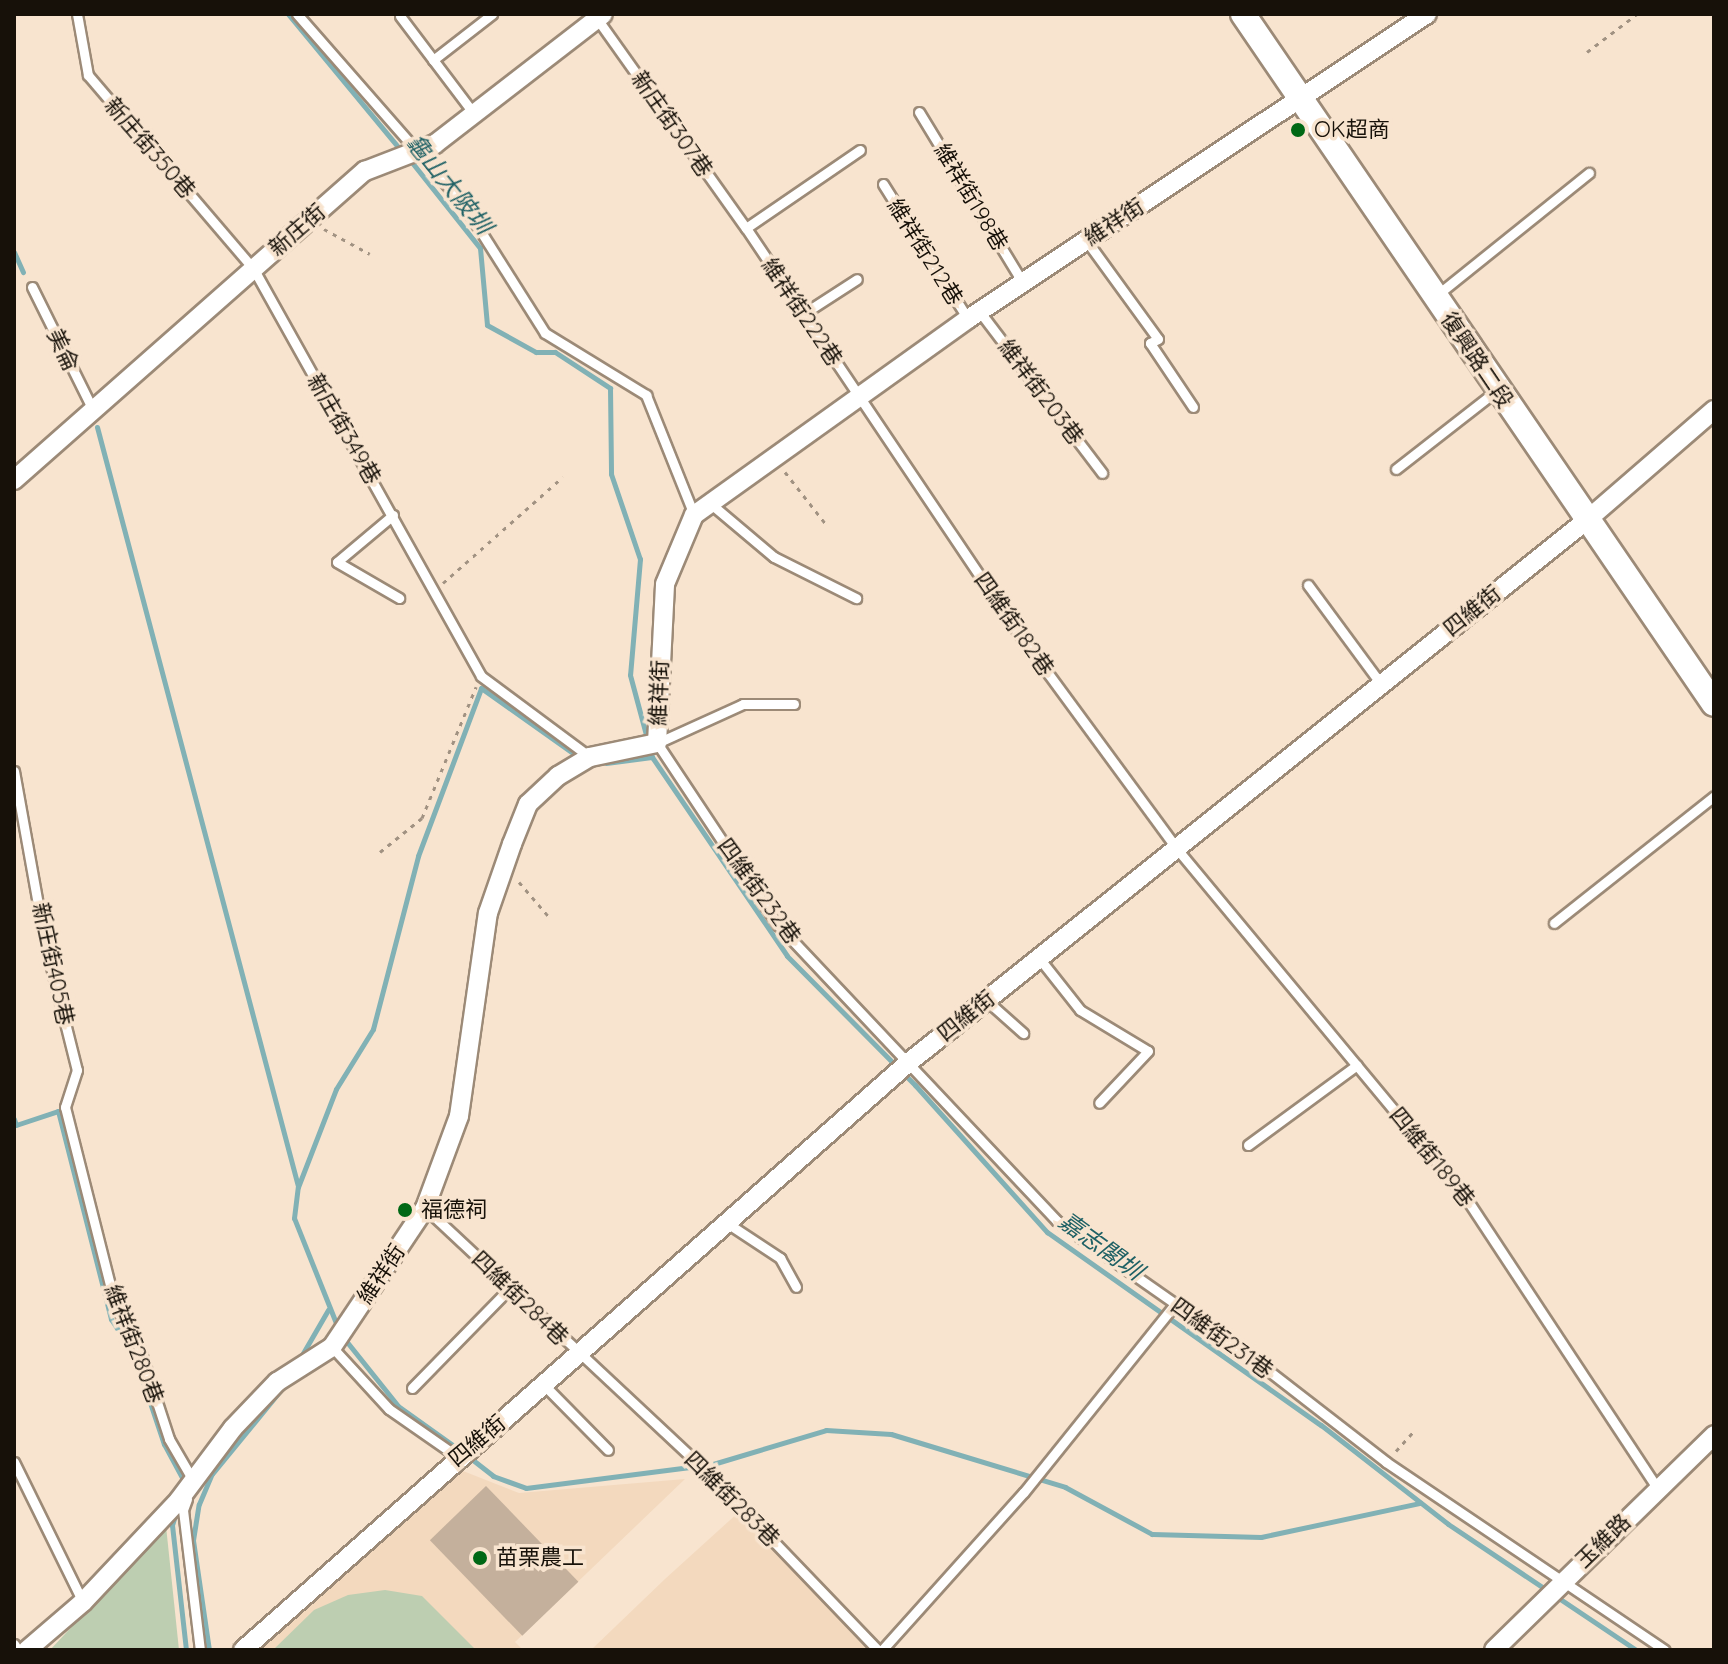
<!DOCTYPE html>
<html>
<head>
<meta charset="utf-8">
<style>
	body { margin:0 }
	#map { position:relative; width:1728px; height:1664px; overflow:hidden; background:#f8e4cf; font-family:Quicksand,"Noto Sans TC",sans-serif }
	div>[style] { position:absolute }
	.built>* { inset:0; background:#f3d9be }
	.green>* { inset:0; background:#bdceb1 }
	.stream>* { height:5px; margin:-2.5px; padding:0 2.5px; transform-origin:2.5px; border-radius:2.5px; background:#81b1b5 }
	.building>* { inset:0; background:#c4b09c; transform-origin:0 0 }
	.path>* { height:3px; margin-top:-1.5px; transform-origin:0; background:repeating-linear-gradient(90deg,#a19282 0 4px,transparent 0 10px) }
	.roads { filter:drop-shadow(2px 0 #9c8a77) drop-shadow(-2px 0 #9c8a77) drop-shadow(0 2px #9c8a77) drop-shadow(0 -2px #9c8a77) }
	.service>* { height:9px; margin:-4.5px; padding:0 4.5px; transform-origin:4.5px; border-radius:4.5px; background:#fff }
	.minor>* { height:18px; margin:-9px; padding:0 9px; transform-origin:9px; border-radius:9px; background:#fff }
	.tertiary>* { height:24px; margin:-12px; padding:0 12px; transform-origin:12px; border-radius:12px; background:#fff }
	.dots>* { width:22px; height:22px; translate:-50% -50%; box-sizing:border-box; border:4px solid #f8e4cf; border-radius:50% }
	span { translate:-50% -50%; white-space:nowrap; text-align:center; line-height:1.15; -webkit-text-stroke:7px #f8e4cf; paint-order:stroke }
	.street-label { font-size:22px; color:#171109 }
	.poi-label { font-size:22px; color:#171109 }
	.left { translate:0 -50%; text-align:left }
	.water-label { font-size:24px; color:#1f6165; font-style:italic }
	.frame { position:absolute; inset:0; border:16px solid #171109; pointer-events:none }
</style>
</head>
<body>
<div id="map">
	<div class="built">
		<div style="clip-path:polygon(458px 1469px,519px 1493px,685px 1479px,515px 1642px,523px 1650px,259px 1650px)"></div>
		<div style="clip-path:polygon(740px 1511px,873px 1650px,591px 1650px,665px 1579px)"></div>
	</div>
	<div class="green">
		<div style="clip-path:polygon(166px 1526px,179px 1650px,50px 1650px)"></div>
		<div style="clip-path:polygon(385px 1590px,422px 1596px,476px 1650px,273px 1650px,314px 1610px,348px 1595px)"></div>
	</div>
	<div class="stream">
		<div style="left:288px;top:14px;width:180px;rotate:50.4deg"></div>
		<div style="left:410px;top:160px;width:112px;rotate:51.5deg"></div>
		<div style="left:480px;top:248px;width:77px;rotate:84.8deg"></div>
		<div style="left:487px;top:325px;width:56px;rotate:28.9deg"></div>
		<div style="left:536px;top:352px;width:19px"></div>
		<div style="left:555px;top:352px;width:66px;rotate:33.2deg"></div>
		<div style="left:610px;top:388px;width:86px;rotate:89.3deg"></div>
		<div style="left:611px;top:474px;width:90px;rotate:71.2deg"></div>
		<div style="left:640px;top:559px;width:116px;rotate:94.9deg"></div>
		<div style="left:630px;top:675px;width:85px;rotate:75deg"></div>
		<div style="left:652px;top:757px;width:240px;rotate:55.8deg"></div>
		<div style="left:787px;top:956px;width:182px;rotate:45.2deg"></div>
		<div style="left:915px;top:1085px;width:198px;rotate:48.1deg"></div>
		<div style="left:1047px;top:1232px;width:335px;rotate:35.2deg"></div>
		<div style="left:1321px;top:1425px;width:161px;rotate:37.9deg"></div>
		<div style="left:1448px;top:1524px;width:226px;rotate:33.8deg"></div>
		<div style="left:14px;top:252px;width:22px;rotate:66deg"></div>
		<div style="left:97px;top:427px;width:785px;rotate:75.17deg"></div>
		<div style="left:606px;top:763px;width:46px;rotate:-7.4deg"></div>
		<div style="left:14px;top:1119px;width:6px;rotate:72deg"></div>
		<div style="left:16px;top:1125px;width:44px;rotate:-18.4deg"></div>
		<div style="left:58px;top:1111px;width:215px;rotate:75.7deg"></div>
		<div style="left:111px;top:1319px;width:43px;rotate:57.4deg"></div>
		<div style="left:134px;top:1355px;width:94px;rotate:71.4deg"></div>
		<div style="left:164px;top:1444px;width:44px;rotate:61.7deg"></div>
		<div style="left:338px;top:1328px;width:118px;rotate:-111.8deg"></div>
		<div style="left:294px;top:1218px;width:31px;rotate:-83deg"></div>
		<div style="left:298px;top:1187px;width:105px;rotate:-68.8deg"></div>
		<div style="left:336px;top:1089px;width:70px;rotate:-58.3deg"></div>
		<div style="left:373px;top:1029px;width:179px;rotate:-75.4deg"></div>
		<div style="left:418px;top:856px;width:179px;rotate:-69.4deg"></div>
		<div style="left:481px;top:688px;width:121px;rotate:35.3deg"></div>
		<div style="left:343px;top:1337px;width:88px;rotate:51.4deg"></div>
		<div style="left:398px;top:1406px;width:77px;rotate:35.5deg"></div>
		<div style="left:299px;top:1360px;width:58px;rotate:-59.9deg"></div>
		<div style="left:469px;top:1457px;width:31px;rotate:38deg"></div>
		<div style="left:493px;top:1476px;width:35px;rotate:20deg"></div>
		<div style="left:526px;top:1488px;width:189px;rotate:-7.3deg"></div>
		<div style="left:713px;top:1464px;width:118px;rotate:-16.7deg"></div>
		<div style="left:826px;top:1430px;width:65px;rotate:3.5deg"></div>
		<div style="left:891px;top:1434px;width:182px;rotate:16.9deg"></div>
		<div style="left:1065px;top:1487px;width:99px;rotate:28.4deg"></div>
		<div style="left:1152px;top:1534px;width:109px;rotate:1.6deg"></div>
		<div style="left:1261px;top:1537px;width:163px;rotate:-12.1deg"></div>
		<div style="left:176px;top:1512px;width:14px;rotate:107deg"></div>
		<div style="left:172px;top:1525px;width:126px;rotate:83.6deg"></div>
		<div style="left:209px;top:1650px;width:111px;rotate:-98.3deg"></div>
		<div style="left:193px;top:1540px;width:36px;rotate:-81deg"></div>
		<div style="left:199px;top:1504px;width:33px;rotate:-67deg"></div>
		<div style="left:212px;top:1474px;width:114px;rotate:-50.7deg"></div>
	</div>
	<div class="building">
		<div style="left:486px;top:1486px;width:133px;height:78px;rotate:46deg"></div>
	</div>
	<div class="path">
		<div style="left:1587px;top:52px;width:63px;rotate:-37.2deg"></div>
		<div style="left:324px;top:229px;width:52px;rotate:28.5deg"></div>
		<div style="left:785px;top:472px;width:65px;rotate:51.9deg"></div>
		<div style="left:443px;top:583px;width:160px;rotate:-41.5deg"></div>
		<div style="left:380px;top:852px;width:54px;rotate:-39deg"></div>
		<div style="left:422px;top:818px;width:142px;rotate:-67.6deg"></div>
		<div style="left:519px;top:882px;width:48px;rotate:49.3deg"></div>
		<div style="left:1396px;top:1451px;width:28px;rotate:-48deg"></div>
	</div>
	<div class="roads">
		<div class="service">
			<div style="left:77px;top:14px;width:62px;rotate:79.8deg"></div>
			<div style="left:88px;top:75px;width:254px;rotate:49.5deg"></div>
			<div style="left:253px;top:268px;width:467px;rotate:60.8deg"></div>
			<div style="left:481px;top:676px;width:136px;rotate:36.6deg"></div>
			<div style="left:297px;top:14px;width:254px;rotate:48.8deg"></div>
			<div style="left:464px;top:205px;width:151px;rotate:57.7deg"></div>
			<div style="left:545px;top:333px;width:119px;rotate:31.5deg"></div>
			<div style="left:646px;top:395px;width:129px;rotate:68.2deg"></div>
			<div style="left:400px;top:16px;width:124px;rotate:52.9deg"></div>
			<div style="left:598px;top:20px;width:255px;rotate:54.6deg"></div>
			<div style="left:746px;top:228px;width:481px;rotate:56.1deg"></div>
			<div style="left:1014px;top:627px;width:275px;rotate:53.7deg"></div>
			<div style="left:1177px;top:849px;width:446px;rotate:50.3deg"></div>
			<div style="left:1462px;top:1192px;width:354px;rotate:56.6deg"></div>
			<div style="left:433px;top:60px;width:75px;rotate:-37.9deg"></div>
			<div style="left:919px;top:112px;width:200px;rotate:58.7deg"></div>
			<div style="left:883px;top:184px;width:160px;rotate:57.8deg"></div>
			<div style="left:746px;top:228px;width:138px;rotate:-34.4deg"></div>
			<div style="left:1086px;top:240px;width:122px;rotate:54deg"></div>
			<div style="left:1158px;top:339px;width:9px;rotate:153deg"></div>
			<div style="left:1150px;top:343px;width:77px;rotate:56.1deg"></div>
			<div style="left:32px;top:287px;width:137px;rotate:63.6deg"></div>
			<div style="left:1437px;top:295px;width:195px;rotate:-38.8deg"></div>
			<div style="left:980px;top:312px;width:202px;rotate:52.8deg"></div>
			<div style="left:803px;top:314px;width:64px;rotate:-32.9deg"></div>
			<div style="left:1396px;top:469px;width:128px;rotate:-38deg"></div>
			<div style="left:711px;top:504px;width:82px;rotate:40.1deg"></div>
			<div style="left:774px;top:557px;width:92px;rotate:26.6deg"></div>
			<div style="left:393px;top:515px;width:73px;rotate:140deg"></div>
			<div style="left:337px;top:562px;width:72px;rotate:30.1deg"></div>
			<div style="left:1308px;top:585px;width:123px;rotate:53.6deg"></div>
			<div style="left:794px;top:704px;width:51px;rotate:180deg"></div>
			<div style="left:743px;top:704px;width:94px;rotate:155.6deg"></div>
			<div style="left:657px;top:743px;width:219px;rotate:56.4deg"></div>
			<div style="left:778px;top:925px;width:407px;rotate:46.7deg"></div>
			<div style="left:1057px;top:1221px;width:232px;rotate:35deg"></div>
			<div style="left:1247px;top:1354px;width:176px;rotate:37.8deg"></div>
			<div style="left:1386px;top:1462px;width:336px;rotate:34deg"></div>
			<div style="left:14px;top:771px;width:175px;rotate:79.8deg"></div>
			<div style="left:45px;top:943px;width:131px;rotate:75.9deg"></div>
			<div style="left:77px;top:1070px;width:39px;rotate:108deg"></div>
			<div style="left:65px;top:1107px;width:204px;rotate:75.8deg"></div>
			<div style="left:115px;top:1305px;width:48px;rotate:60.3deg"></div>
			<div style="left:139px;top:1347px;width:97px;rotate:71.9deg"></div>
			<div style="left:169px;top:1439px;width:50px;rotate:59.8deg"></div>
			<div style="left:1554px;top:923px;width:204px;rotate:-38.4deg"></div>
			<div style="left:1039px;top:958px;width:66px;rotate:51.7deg"></div>
			<div style="left:1080px;top:1010px;width:79px;rotate:31.1deg"></div>
			<div style="left:1148px;top:1051px;width:71px;rotate:133.3deg"></div>
			<div style="left:986px;top:1000px;width:50px;rotate:41.7deg"></div>
			<div style="left:1248px;top:1145px;width:135px;rotate:-36.3deg"></div>
			<div style="left:425px;top:1208px;width:389px;rotate:43.1deg"></div>
			<div style="left:709px;top:1474px;width:244px;rotate:46.2deg"></div>
			<div style="left:727px;top:1223px;width:64px;rotate:33.4deg"></div>
			<div style="left:780px;top:1258px;width:33px;rotate:61deg"></div>
			<div style="left:332px;top:1347px;width:84px;rotate:47.4deg"></div>
			<div style="left:389px;top:1409px;width:84px;rotate:34.8deg"></div>
			<div style="left:544px;top:1385px;width:91px;rotate:45.4deg"></div>
			<div style="left:412px;top:1388px;width:140px;rotate:-45.6deg"></div>
			<div style="left:14px;top:1462px;width:156px;rotate:63.8deg"></div>
			<div style="left:187px;top:1499px;width:12px;rotate:110deg"></div>
			<div style="left:183px;top:1510px;width:141px;rotate:83.1deg"></div>
			<div style="left:14px;top:1644px;width:7px;rotate:56deg"></div>
			<div style="left:882px;top:1650px;width:212px;rotate:-48.1deg"></div>
			<div style="left:1024px;top:1492px;width:241px;rotate:-51.2deg"></div>
		</div>
		<div class="minor">
			<div style="left:14px;top:480px;width:468px;rotate:-41.4deg"></div>
			<div style="left:365px;top:171px;width:75px;rotate:-21.1deg"></div>
			<div style="left:435px;top:144px;width:212px;rotate:-37.7deg"></div>
			<div style="left:27px;top:1650px;width:74px;rotate:-40.6deg"></div>
			<div style="left:83px;top:1602px;width:140px;rotate:-46.7deg"></div>
			<div style="left:179px;top:1500px;width:90px;rotate:-53.1deg"></div>
			<div style="left:233px;top:1428px;width:64px;rotate:-46.3deg"></div>
			<div style="left:277px;top:1382px;width:65px;rotate:-32.5deg"></div>
			<div style="left:332px;top:1347px;width:167px;rotate:-56.2deg"></div>
			<div style="left:425px;top:1208px;width:98px;rotate:-69.7deg"></div>
			<div style="left:459px;top:1116px;width:205px;rotate:-81.9deg"></div>
			<div style="left:488px;top:913px;width:73px;rotate:-70.8deg"></div>
			<div style="left:512px;top:844px;width:43px;rotate:-68.2deg"></div>
			<div style="left:528px;top:804px;width:41px;rotate:-43deg"></div>
			<div style="left:558px;top:776px;width:37px;rotate:-31deg"></div>
			<div style="left:590px;top:757px;width:68px;rotate:-11.8deg"></div>
			<div style="left:657px;top:743px;width:159px;rotate:-87.1deg"></div>
			<div style="left:665px;top:584px;width:75px;rotate:-67.2deg"></div>
			<div style="left:694px;top:515px;width:337px;rotate:-35.6deg"></div>
			<div style="left:968px;top:319px;width:551px;rotate:-33.6deg"></div>
			<div style="left:243px;top:1650px;width:887px;rotate:-41.44deg"></div>
			<div style="left:908px;top:1063px;width:869px;rotate:-38.65deg"></div>
			<div style="left:1587px;top:520px;width:168px;rotate:-40.9deg"></div>
			<div style="left:1494px;top:1650px;width:308px;rotate:-44.3deg"></div>
		</div>
		<div class="tertiary">
			<div style="left:1243px;top:14px;width:835px;rotate:55.68deg"></div>
		</div>
	</div>
	<div class="dots">
		<div style="left:1298px;top:130px;background:#006815"></div>
		<div style="left:405px;top:1210px;background:#006815"></div>
		<div style="left:480px;top:1558px;background:#006815"></div>
	</div>
	<div class="street-label">
		<span style="left:672px;top:124px;rotate:55deg">新庄街307巷</span>
		<span style="left:150px;top:148px;rotate:49deg">新庄街350巷</span>
		<span style="left:971px;top:197px;rotate:59deg">維祥街198巷</span>
		<span style="left:1114px;top:222px;rotate:-33deg">維祥街</span>
		<span style="left:297px;top:230px;rotate:-41deg">新庄街</span>
		<span style="left:925px;top:252px;rotate:58deg">維祥街212巷</span>
		<span style="left:802px;top:312px;rotate:56deg">維祥街222巷</span>
		<span style="left:63px;top:350px;rotate:64deg">美侖</span>
		<span style="left:1477px;top:360px;rotate:56deg">復興路二段</span>
		<span style="left:1041px;top:392px;rotate:53deg">維祥街203巷</span>
		<span style="left:344px;top:429px;rotate:60deg">新庄街349巷</span>
		<span style="left:1472px;top:611px;rotate:-39deg">四維街</span>
		<span style="left:1014px;top:624px;rotate:55deg">四維街182巷</span>
		<span style="left:659px;top:693px;rotate:-88deg">維祥街</span>
		<span style="left:759px;top:891px;rotate:54deg">四維街232巷</span>
		<span style="left:53px;top:964px;rotate:78deg">新庄街405巷</span>
		<span style="left:966px;top:1016px;rotate:-39deg">四維街</span>
		<span style="left:1432px;top:1157px;rotate:51deg">四維街189巷</span>
		<span style="left:381px;top:1274px;rotate:-56deg">維祥街</span>
		<span style="left:520px;top:1298px;rotate:44deg">四維街284巷</span>
		<span style="left:1222px;top:1338px;rotate:36deg">四維街231巷</span>
		<span style="left:134px;top:1344px;rotate:69deg">維祥街280巷</span>
		<span style="left:477px;top:1441px;rotate:-40deg">四維街</span>
		<span style="left:732px;top:1499px;rotate:45deg">四維街283巷</span>
		<span style="left:1603px;top:1541px;rotate:-44deg">玉維路</span>
	</div>
	<div class="poi-label">
		<span class="left" style="left:1314px;top:130px">OK超商</span>
		<span class="left" style="left:421px;top:1210px">福德祠</span>
		<span class="left" style="left:496px;top:1558px">苗栗農工</span>
	</div>
	<div class="water-label">
		<span style="left:449px;top:184px;rotate:51deg">龜山大陂圳</span>
		<span style="left:1101px;top:1246px;rotate:36deg">嘉志閣圳</span>
	</div>
	<div class="frame"></div>
</div>
</body>
</html>
